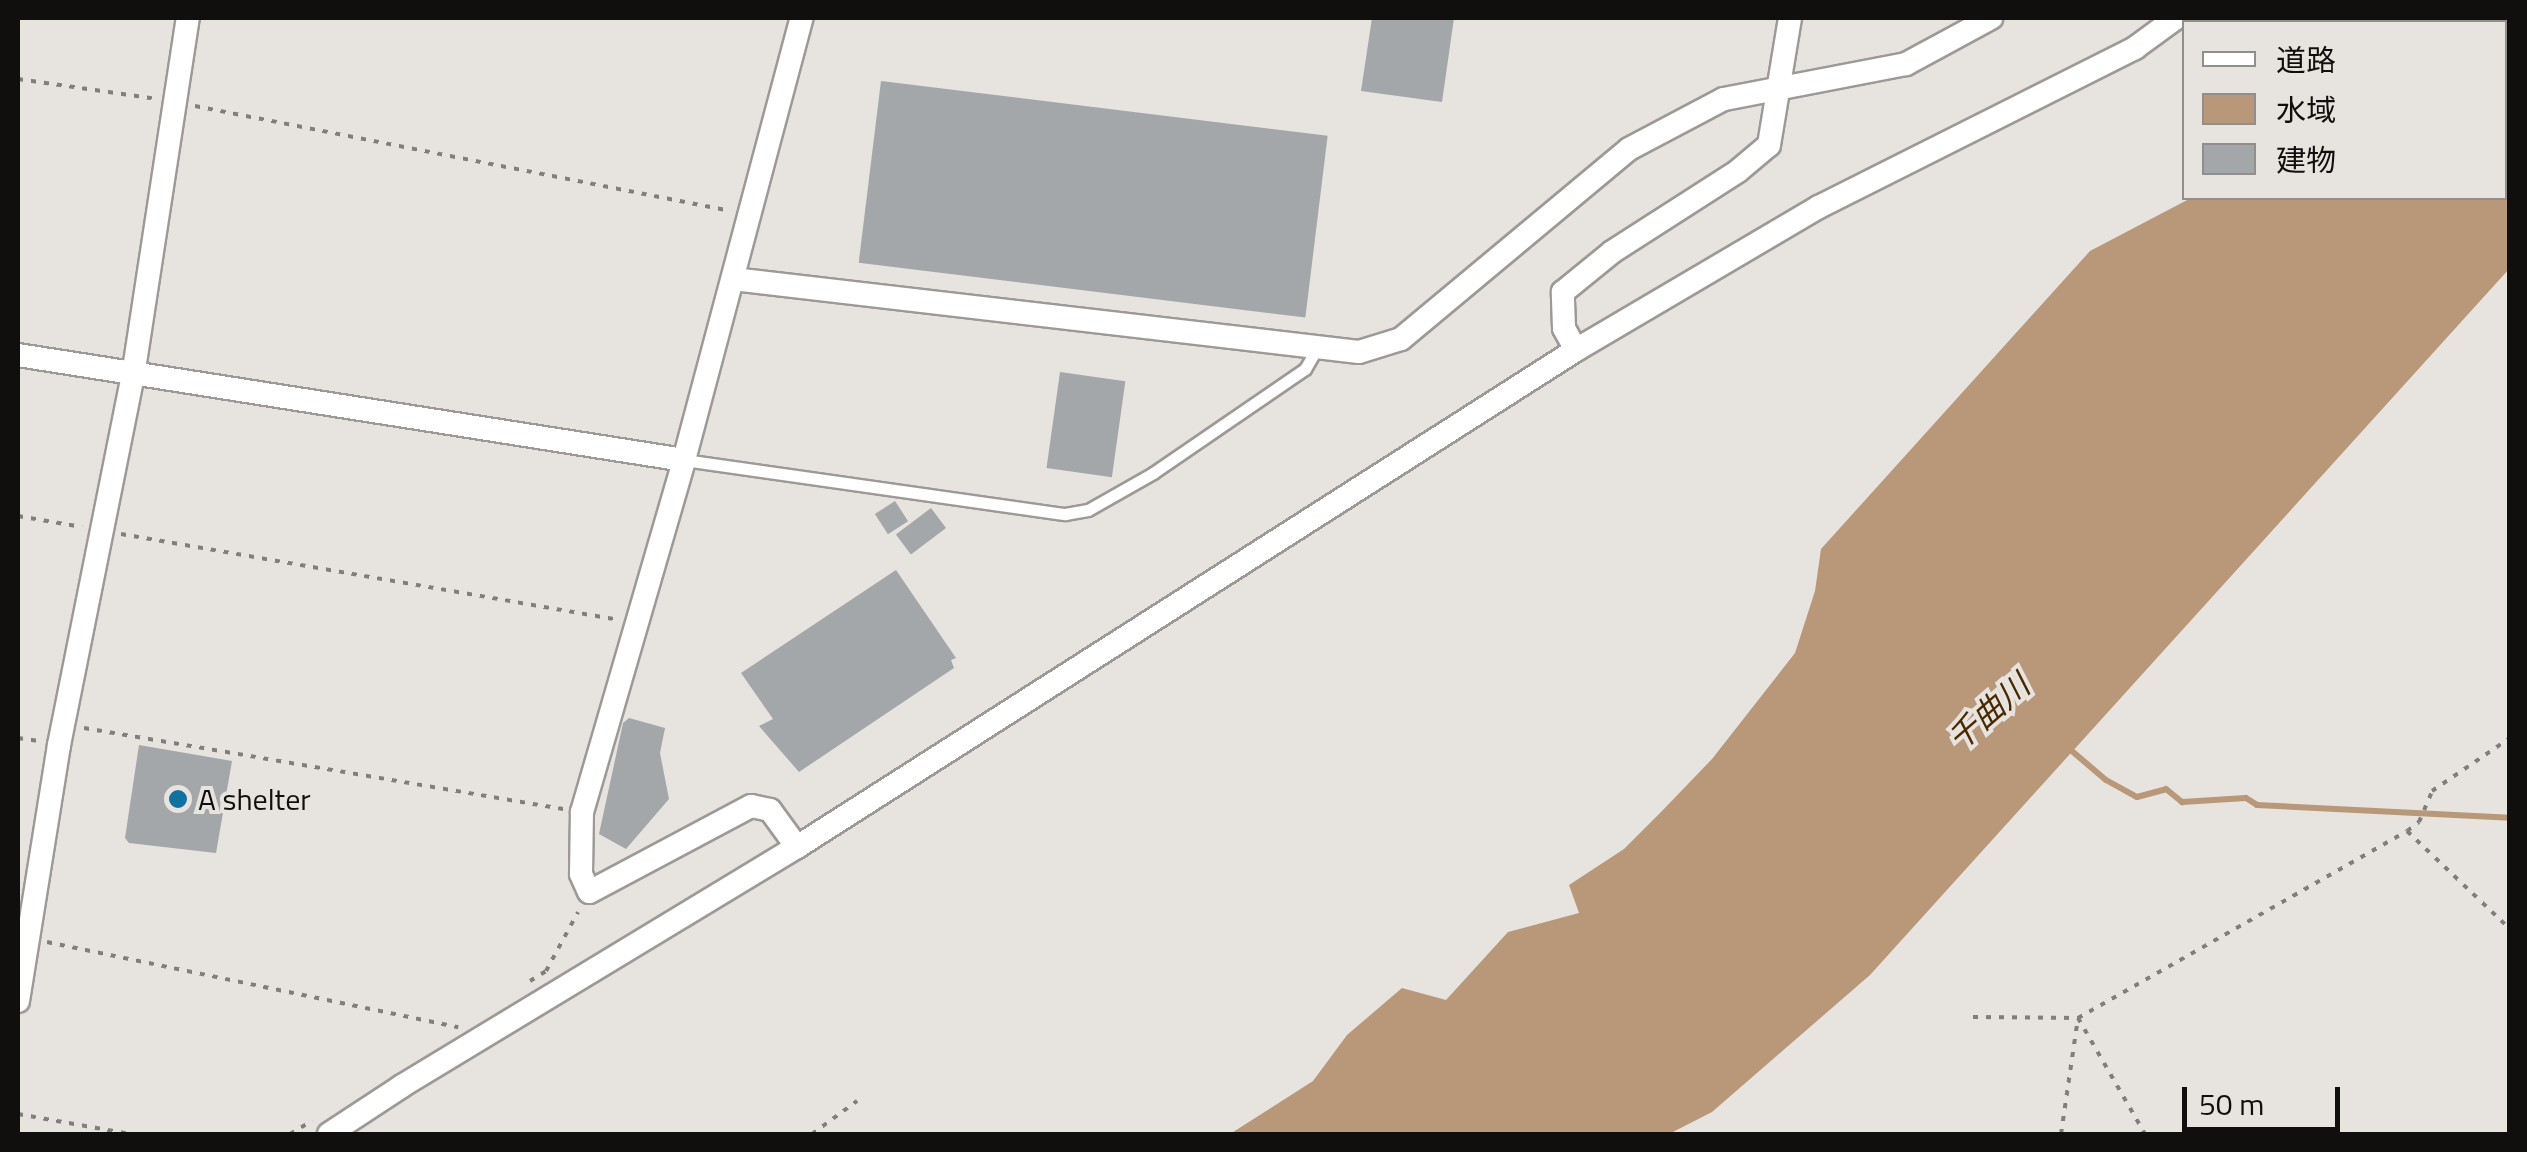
<!DOCTYPE html>
<html>
<head>
<meta charset="utf-8">
<style>
	body { margin:0 }
	#map { position:relative; width:2527px; height:1152px; overflow:hidden; background:#e7e3df; font-family:"Titillium Web","Noto Sans JP",sans-serif }
	div>[style] { position:absolute }
	.water>* { inset:0; background:#b9987a }
	.stream>* { height:6px; margin:-3px; padding:0 3px; transform-origin:3px; border-radius:3px; background:#b9987a }
	.building>* { inset:0; background:#a3a7aa; transform-origin:0 0 }
	.path>* { height:4px; margin-top:-2px; transform-origin:0; background:repeating-linear-gradient(90deg,#817e7b 0 5px,transparent 0 13px) }
	.roads { filter:drop-shadow(2px 0 #9d9996) drop-shadow(-2px 0 #9d9996) drop-shadow(0 2px #9d9996) drop-shadow(0 -2px #9d9996) }
	.lane>* { height:11px; margin:-5.5px; padding:0 5.5px; transform-origin:5.5px; border-radius:5.5px; background:#fff }
	.street>* { height:22px; margin:-11px; padding:0 11px; transform-origin:11px; border-radius:11px; background:#fff }
	.dots>* { width:28px; height:28px; translate:-50% -50%; box-sizing:border-box; border:5px solid #e7e3df; border-radius:50% }
	span { translate:-50% -50%; white-space:nowrap; text-align:center; line-height:1.15; -webkit-text-stroke:8px #e7e3df; paint-order:stroke }
	.poi-label { font-size:30px; color:#110f0e }
	.left { translate:0 -50%; text-align:left }
	.water-label { font-size:32px; color:#4a2901; font-style:italic }
	.frame { position:absolute; inset:0; border:20px solid #110f0e; pointer-events:none }
	.legend { position:absolute; left:2182px; top:20px; width:325px; height:180px; box-sizing:border-box; background:#e7e3df; border:2px solid #918e8b; margin:0; padding:12px 18px; list-style:none; font-size:30px; color:#110f0e }
	.legend li { display:flex; align-items:center; gap:20px; height:50px }
	.legend b { width:50px; border:2px solid #918e8b }
	.scale { position:absolute; left:2182px; top:1087px; width:158px; height:45px; box-sizing:border-box; border:5px solid #110f0e; border-top:0; padding-left:12px; font-size:30px; line-height:35px; white-space:nowrap; color:#110f0e; -webkit-text-stroke:8px #e7e3df; paint-order:stroke }
</style>
</head>
<body>
<div id="map">
	<div class="water">
		<div style="clip-path:polygon(2367px 18px,2509px 18px,2509px 269px,1870px 975px,1712px 1112px,1669px 1134px,1230px 1134px,1313px 1081px,1347px 1035px,1402px 988px,1446px 1000px,1508px 932px,1579px 913px,1569px 885px,1624px 849px,1663px 810px,1712px 759px,1795px 653px,1815px 591px,1821px 549px,2090px 251px,2191px 198px,2504px 198px,2504px 22px,2363px 22px)"></div>
	</div>
	<div class="stream">
		<div style="left:2066px;top:746px;width:52px;rotate:40.4deg"></div>
		<div style="left:2106px;top:780px;width:35px;rotate:29deg"></div>
		<div style="left:2137px;top:797px;width:30px;rotate:-15deg"></div>
		<div style="left:2166px;top:789px;width:21px;rotate:39deg"></div>
		<div style="left:2182px;top:802px;width:64px;rotate:-3.6deg"></div>
		<div style="left:2246px;top:798px;width:13px;rotate:32deg"></div>
		<div style="left:2257px;top:805px;width:253px;rotate:2.9deg"></div>
	</div>
	<div class="building">
		<div style="clip-path:polygon(1372px 18px,1454px 18px,1442px 102px,1361px 91px)"></div>
		<div style="left:881px;top:81px;width:450px;height:183px;rotate:7deg"></div>
		<div style="left:1060px;top:372px;width:66px;height:97px;rotate:8deg"></div>
		<div style="left:895px;top:501px;width:24px;height:24px;rotate:57deg"></div>
		<div style="left:931px;top:508px;width:25px;height:44px;rotate:53deg"></div>
		<div style="clip-path:polygon(896px 570px,956px 658px,951px 660px,954px 668px,799px 772px,759px 726px,773px 719px,741px 673px)"></div>
		<div style="clip-path:polygon(629px 718px,665px 728px,660px 753px,669px 799px,626px 849px,599px 834px,623px 723px)"></div>
		<div style="clip-path:polygon(139px 745px,232px 761px,216px 853px,129px 843px,125px 838px)"></div>
	</div>
	<div class="path">
		<div style="left:18px;top:79px;width:139px;rotate:8.2deg"></div>
		<div style="left:195px;top:106px;width:546px;rotate:11.08deg"></div>
		<div style="left:18px;top:516px;width:65px;rotate:9.8deg"></div>
		<div style="left:121px;top:534px;width:500px;rotate:9.78deg"></div>
		<div style="left:84px;top:728px;width:486px;rotate:9.6deg"></div>
		<div style="left:18px;top:738px;width:21px;rotate:8deg"></div>
		<div style="left:2407px;top:831px;width:142px;rotate:43.6deg"></div>
		<div style="left:47px;top:942px;width:420px;rotate:11.7deg"></div>
		<div style="left:530px;top:981px;width:19px;rotate:-32deg"></div>
		<div style="left:546px;top:971px;width:67px;rotate:-61.5deg"></div>
		<div style="left:1973px;top:1017px;width:105px;rotate:0.5deg"></div>
		<div style="left:2078px;top:1018px;width:134px;rotate:60deg"></div>
		<div style="left:18px;top:1114px;width:114px;rotate:10.1deg"></div>
		<div style="left:290px;top:1134px;width:26px;rotate:-31deg"></div>
		<div style="left:812px;top:1134px;width:56px;rotate:-36.3deg"></div>
		<div style="left:2061px;top:1134px;width:117px;rotate:-81.7deg"></div>
		<div style="left:2078px;top:1018px;width:378px;rotate:-29.6deg"></div>
		<div style="left:2407px;top:831px;width:15px;rotate:-37deg"></div>
		<div style="left:2419px;top:822px;width:34px;rotate:-67deg"></div>
		<div style="left:2432px;top:791px;width:94px;rotate:-34.2deg"></div>
	</div>
	<div class="roads">
		<div class="lane">
			<div style="left:684px;top:460px;width:385px;rotate:8.1deg"></div>
			<div style="left:1065px;top:514px;width:23px;rotate:-10deg"></div>
			<div style="left:1088px;top:510px;width:75px;rotate:-29.6deg"></div>
			<div style="left:1153px;top:473px;width:184px;rotate:-34.4deg"></div>
			<div style="left:1305px;top:369px;width:24px;rotate:-60deg"></div>
		</div>
		<div class="street">
			<div style="left:733px;top:279px;width:630px;rotate:6.65deg"></div>
			<div style="left:1359px;top:352px;width:44px;rotate:-17.2deg"></div>
			<div style="left:1401px;top:339px;width:297px;rotate:-39.8deg"></div>
			<div style="left:1629px;top:149px;width:107px;rotate:-27.8deg"></div>
			<div style="left:1724px;top:99px;width:185px;rotate:-10.9deg"></div>
			<div style="left:1906px;top:64px;width:97px;rotate:-28.4deg"></div>
			<div style="left:1576px;top:350px;width:25px;rotate:-119deg"></div>
			<div style="left:1564px;top:328px;width:36px;rotate:-92deg"></div>
			<div style="left:1563px;top:292px;width:63px;rotate:-39.2deg"></div>
			<div style="left:1612px;top:252px;width:150px;rotate:-32.7deg"></div>
			<div style="left:1738px;top:171px;width:40px;rotate:-40deg"></div>
			<div style="left:1769px;top:145px;width:129px;rotate:-80.6deg"></div>
			<div style="left:18px;top:355px;width:674px;rotate:8.96deg"></div>
			<div style="left:797px;top:847px;width:46px;rotate:-126.1deg"></div>
			<div style="left:770px;top:810px;width:19px;rotate:-168deg"></div>
			<div style="left:751px;top:806px;width:183px;rotate:152deg"></div>
			<div style="left:589px;top:892px;width:20px;rotate:-114deg"></div>
			<div style="left:581px;top:874px;width:62px;rotate:-89.1deg"></div>
			<div style="left:582px;top:812px;width:366px;rotate:-73.8deg"></div>
			<div style="left:684px;top:460px;width:457px;rotate:-75.1deg"></div>
			<div style="left:18px;top:1001px;width:259px;rotate:-80.9deg"></div>
			<div style="left:59px;top:745px;width:376px;rotate:-78.7deg"></div>
			<div style="left:133px;top:376px;width:362px;rotate:-81.3deg"></div>
			<div style="left:329px;top:1134px;width:87px;rotate:-33.3deg"></div>
			<div style="left:402px;top:1086px;width:462px;rotate:-31.2deg"></div>
			<div style="left:797px;top:847px;width:924px;rotate:-32.54deg"></div>
			<div style="left:1576px;top:350px;width:282px;rotate:-30.5deg"></div>
			<div style="left:1819px;top:207px;width:354px;rotate:-26.7deg"></div>
			<div style="left:2135px;top:48px;width:51px;rotate:-36.2deg"></div>
		</div>
	</div>
	<div class="dots">
		<div style="left:178px;top:799px;background:#11719f"></div>
	</div>
	<div class="poi-label">
		<span class="left" style="left:198px;top:799px">A shelter</span>
	</div>
	<div class="water-label">
		<span style="left:1988px;top:712px;rotate:-41deg">千曲川</span>
	</div>
	<div class="frame"></div>
	<ul class="legend">
	<li><b style="height:12px;background:#fff"></b>道路</li>
	<li><b style="height:28px;background:#b9987a"></b>水域</li>
	<li><b style="height:28px;background:#a3a7aa"></b>建物</li>
	</ul>
	<div class="scale">50 m</div>
</div>
</body>
</html>
